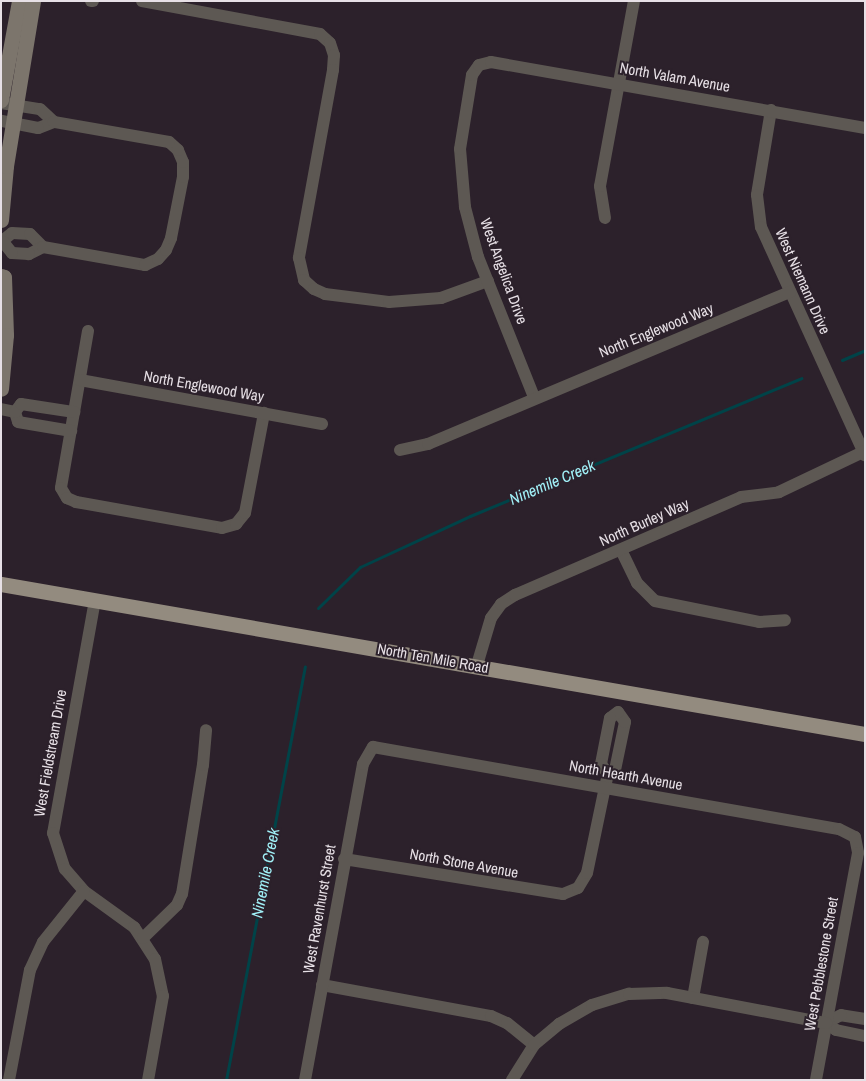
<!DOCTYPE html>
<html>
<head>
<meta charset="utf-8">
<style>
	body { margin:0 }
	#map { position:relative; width:866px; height:1081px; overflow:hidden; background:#2c212b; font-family:"Archivo Narrow",sans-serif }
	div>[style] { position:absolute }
	.stream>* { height:3px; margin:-1.5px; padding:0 1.5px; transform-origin:1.5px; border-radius:1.5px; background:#004348 }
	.street>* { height:12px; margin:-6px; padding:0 6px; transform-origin:6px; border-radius:6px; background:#5d5853 }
	.secondary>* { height:15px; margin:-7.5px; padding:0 7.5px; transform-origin:7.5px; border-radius:7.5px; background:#7c756c }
	.primary>* { height:15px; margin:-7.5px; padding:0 7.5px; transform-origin:7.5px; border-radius:7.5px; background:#938b7f }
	span { translate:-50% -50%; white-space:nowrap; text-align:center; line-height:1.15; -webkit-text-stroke:4px #2c212b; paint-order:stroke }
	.street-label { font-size:15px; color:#e7e0e6 }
	.water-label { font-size:16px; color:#a1f1f8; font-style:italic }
	.frame { position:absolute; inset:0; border:2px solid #e7e0e6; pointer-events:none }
</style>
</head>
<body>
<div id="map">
	<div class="stream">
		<div style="left:842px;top:360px;width:25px;rotate:-23deg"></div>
		<div style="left:318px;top:608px;width:59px;rotate:-44.3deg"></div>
		<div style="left:360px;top:567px;width:121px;rotate:-24.9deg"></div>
		<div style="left:470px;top:516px;width:359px;rotate:-22.6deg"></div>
		<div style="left:226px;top:1080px;width:421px;rotate:-79.2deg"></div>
	</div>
	<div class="street">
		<div style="left:91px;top:1px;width:2px"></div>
		<div style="left:142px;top:1px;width:181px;rotate:10.5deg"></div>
		<div style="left:320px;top:34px;width:13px;rotate:42deg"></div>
		<div style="left:330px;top:43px;width:13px;rotate:72deg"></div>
		<div style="left:334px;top:55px;width:15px;rotate:94deg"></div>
		<div style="left:333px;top:70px;width:191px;rotate:100.3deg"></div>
		<div style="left:299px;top:258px;width:23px;rotate:77deg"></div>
		<div style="left:304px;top:280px;width:13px;rotate:42deg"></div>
		<div style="left:314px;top:289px;width:12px;rotate:24deg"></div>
		<div style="left:325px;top:294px;width:64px;rotate:7.1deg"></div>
		<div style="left:389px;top:302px;width:52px;rotate:-4.4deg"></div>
		<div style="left:441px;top:298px;width:50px;rotate:-19.9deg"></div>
		<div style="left:1px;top:103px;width:39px;rotate:9deg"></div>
		<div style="left:40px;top:109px;width:19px;rotate:43deg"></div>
		<div style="left:54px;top:122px;width:17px;rotate:159deg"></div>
		<div style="left:38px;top:128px;width:38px;rotate:-169deg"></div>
		<div style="left:771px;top:110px;width:86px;rotate:99.4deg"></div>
		<div style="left:757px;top:195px;width:32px;rotate:83deg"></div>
		<div style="left:761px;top:227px;width:251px;rotate:65.5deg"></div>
		<div style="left:605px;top:218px;width:32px;rotate:-99deg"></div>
		<div style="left:600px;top:186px;width:188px;rotate:-79.6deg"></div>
		<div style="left:1px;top:242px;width:14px;rotate:-39deg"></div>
		<div style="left:12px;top:233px;width:18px;rotate:3deg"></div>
		<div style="left:30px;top:234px;width:18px;rotate:45deg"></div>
		<div style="left:43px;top:247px;width:16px;rotate:153deg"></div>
		<div style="left:29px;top:254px;width:17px;rotate:-177deg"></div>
		<div style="left:12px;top:253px;width:14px;rotate:-129deg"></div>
		<div style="left:43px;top:247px;width:104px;rotate:10deg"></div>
		<div style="left:145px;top:265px;width:14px;rotate:-25deg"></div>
		<div style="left:158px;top:259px;width:12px;rotate:-48deg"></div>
		<div style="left:166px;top:250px;width:13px;rotate:-67deg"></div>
		<div style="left:171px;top:238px;width:62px;rotate:-78.9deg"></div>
		<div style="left:183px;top:177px;width:15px;rotate:-90deg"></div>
		<div style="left:183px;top:162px;width:13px;rotate:-113deg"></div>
		<div style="left:178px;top:150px;width:12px;rotate:-138deg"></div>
		<div style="left:169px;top:142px;width:117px;rotate:-170.1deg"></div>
		<div style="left:88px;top:331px;width:159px;rotate:99.8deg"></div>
		<div style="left:61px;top:488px;width:12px;rotate:59deg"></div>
		<div style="left:67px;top:498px;width:10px;rotate:24deg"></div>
		<div style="left:76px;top:502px;width:148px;rotate:10.1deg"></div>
		<div style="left:222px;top:528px;width:15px;rotate:-16deg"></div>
		<div style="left:236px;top:524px;width:14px;rotate:-51deg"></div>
		<div style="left:245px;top:513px;width:102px;rotate:-79.2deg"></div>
		<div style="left:80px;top:380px;width:246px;rotate:10.3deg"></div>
		<div style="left:534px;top:397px;width:151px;rotate:-111.8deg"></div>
		<div style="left:478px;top:257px;width:52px;rotate:-104.6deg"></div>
		<div style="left:465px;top:207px;width:58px;rotate:-94.9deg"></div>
		<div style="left:460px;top:149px;width:75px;rotate:-80.8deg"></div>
		<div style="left:472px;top:75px;width:12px;rotate:-55deg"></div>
		<div style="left:479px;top:65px;width:12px;rotate:-14deg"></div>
		<div style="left:491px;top:62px;width:380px;rotate:10deg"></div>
		<div style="left:1px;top:409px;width:14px;rotate:12deg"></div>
		<div style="left:15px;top:412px;width:10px;rotate:73deg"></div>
		<div style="left:18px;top:422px;width:54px;rotate:9.6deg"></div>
		<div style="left:15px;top:412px;width:10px;rotate:-53deg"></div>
		<div style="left:21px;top:404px;width:54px;rotate:8.6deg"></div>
		<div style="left:400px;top:450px;width:29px;rotate:-12deg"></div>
		<div style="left:428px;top:444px;width:393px;rotate:-22.8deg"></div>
		<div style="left:621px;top:550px;width:37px;rotate:64deg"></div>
		<div style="left:637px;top:583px;width:25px;rotate:45deg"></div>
		<div style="left:655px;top:601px;width:106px;rotate:11.4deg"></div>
		<div style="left:759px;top:622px;width:26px;rotate:-4deg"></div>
		<div style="left:95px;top:600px;width:237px;rotate:100.2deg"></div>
		<div style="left:53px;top:833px;width:38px;rotate:72deg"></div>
		<div style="left:65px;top:869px;width:29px;rotate:49deg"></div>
		<div style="left:84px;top:891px;width:62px;rotate:35.8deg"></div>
		<div style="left:134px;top:927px;width:38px;rotate:57deg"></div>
		<div style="left:155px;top:959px;width:38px;rotate:78deg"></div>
		<div style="left:163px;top:996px;width:85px;rotate:100.1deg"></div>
		<div style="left:477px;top:665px;width:49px;rotate:-73.4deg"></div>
		<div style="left:491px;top:618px;width:17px;rotate:-54deg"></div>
		<div style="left:501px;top:604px;width:17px;rotate:-33deg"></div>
		<div style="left:515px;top:595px;width:246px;rotate:-23.4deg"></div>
		<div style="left:741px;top:497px;width:38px;rotate:-7deg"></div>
		<div style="left:779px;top:492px;width:95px;rotate:-25.5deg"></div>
		<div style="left:344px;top:859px;width:222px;rotate:9.1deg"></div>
		<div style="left:563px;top:894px;width:16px;rotate:-22deg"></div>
		<div style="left:578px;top:888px;width:17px;rotate:-59deg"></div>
		<div style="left:587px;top:873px;width:88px;rotate:-78.2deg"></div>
		<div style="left:605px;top:787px;width:13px;rotate:-77deg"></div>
		<div style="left:608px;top:774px;width:8px;rotate:-30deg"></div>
		<div style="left:615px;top:770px;width:49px;rotate:-78.2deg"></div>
		<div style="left:625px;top:722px;width:12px;rotate:-125deg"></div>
		<div style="left:618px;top:712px;width:10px;rotate:143deg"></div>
		<div style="left:610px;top:718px;width:47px;rotate:101.1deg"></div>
		<div style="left:601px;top:764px;width:12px;rotate:55deg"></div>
		<div style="left:143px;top:938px;width:47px;rotate:-44.1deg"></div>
		<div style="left:177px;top:905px;width:12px;rotate:-66deg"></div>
		<div style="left:182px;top:894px;width:131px;rotate:-80.8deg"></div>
		<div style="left:203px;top:765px;width:35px;rotate:-85deg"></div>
		<div style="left:322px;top:985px;width:172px;rotate:10.4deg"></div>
		<div style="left:491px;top:1016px;width:17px;rotate:24deg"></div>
		<div style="left:507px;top:1023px;width:35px;rotate:39deg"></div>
		<div style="left:693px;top:998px;width:57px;rotate:-79.9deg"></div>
		<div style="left:865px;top:1019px;width:24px;rotate:-171deg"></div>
		<div style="left:841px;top:1015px;width:17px;rotate:152deg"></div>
		<div style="left:826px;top:1023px;width:12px;rotate:35deg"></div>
		<div style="left:836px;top:1030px;width:30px;rotate:12deg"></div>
		<div style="left:9px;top:1080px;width:112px;rotate:-79.2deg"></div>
		<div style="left:30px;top:970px;width:31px;rotate:-65deg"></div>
		<div style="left:43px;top:942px;width:65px;rotate:-51.2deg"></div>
		<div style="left:305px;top:1080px;width:321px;rotate:-79.6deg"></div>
		<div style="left:363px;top:764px;width:20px;rotate:-60deg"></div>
		<div style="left:373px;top:747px;width:473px;rotate:10deg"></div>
		<div style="left:839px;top:829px;width:18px;rotate:27deg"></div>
		<div style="left:855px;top:837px;width:16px;rotate:79deg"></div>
		<div style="left:858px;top:853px;width:231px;rotate:100.5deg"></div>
		<div style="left:512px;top:1080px;width:41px;rotate:-57.8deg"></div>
		<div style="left:534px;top:1045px;width:33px;rotate:-40deg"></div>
		<div style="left:559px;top:1024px;width:38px;rotate:-30deg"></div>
		<div style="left:592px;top:1005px;width:39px;rotate:-17deg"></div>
		<div style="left:629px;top:994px;width:38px;rotate:-2deg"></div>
		<div style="left:667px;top:993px;width:162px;rotate:10.7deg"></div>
	</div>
	<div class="secondary">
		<div style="left:1px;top:100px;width:101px;rotate:-79.7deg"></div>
		<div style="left:1px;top:220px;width:54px;rotate:-84.7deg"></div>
		<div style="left:6px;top:166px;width:167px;rotate:-80.7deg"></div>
		<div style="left:1px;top:276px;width:3px;rotate:18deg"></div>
		<div style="left:4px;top:277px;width:58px;rotate:88deg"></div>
		<div style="left:6px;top:335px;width:54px;rotate:95.3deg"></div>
	</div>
	<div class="primary">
		<div style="left:1px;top:584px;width:877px;rotate:9.85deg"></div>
	</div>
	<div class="street-label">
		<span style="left:675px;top:77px;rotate:10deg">North Valam Avenue</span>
		<span style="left:504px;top:271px;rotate:70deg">West Angelica Drive</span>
		<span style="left:803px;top:281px;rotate:66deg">West Niemann Drive</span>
		<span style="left:656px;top:330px;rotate:-22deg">North Englewood Way</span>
		<span style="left:204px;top:386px;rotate:10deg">North Englewood Way</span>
		<span style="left:644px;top:522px;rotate:-24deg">North Burley Way</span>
		<span style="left:433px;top:658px;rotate:10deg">North Ten Mile Road</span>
		<span style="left:50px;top:753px;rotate:-80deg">West Fieldstream Drive</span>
		<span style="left:626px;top:775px;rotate:10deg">North Hearth Avenue</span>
		<span style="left:464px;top:863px;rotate:10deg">North Stone Avenue</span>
		<span style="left:319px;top:909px;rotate:-80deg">West Ravenhurst Street</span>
		<span style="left:821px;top:964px;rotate:-80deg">West Pebblestone Street</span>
	</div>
	<div class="water-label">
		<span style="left:552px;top:482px;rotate:-23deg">Ninemile Creek</span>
		<span style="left:265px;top:873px;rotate:-79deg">Ninemile Creek</span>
	</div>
	<div class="frame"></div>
</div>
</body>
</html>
